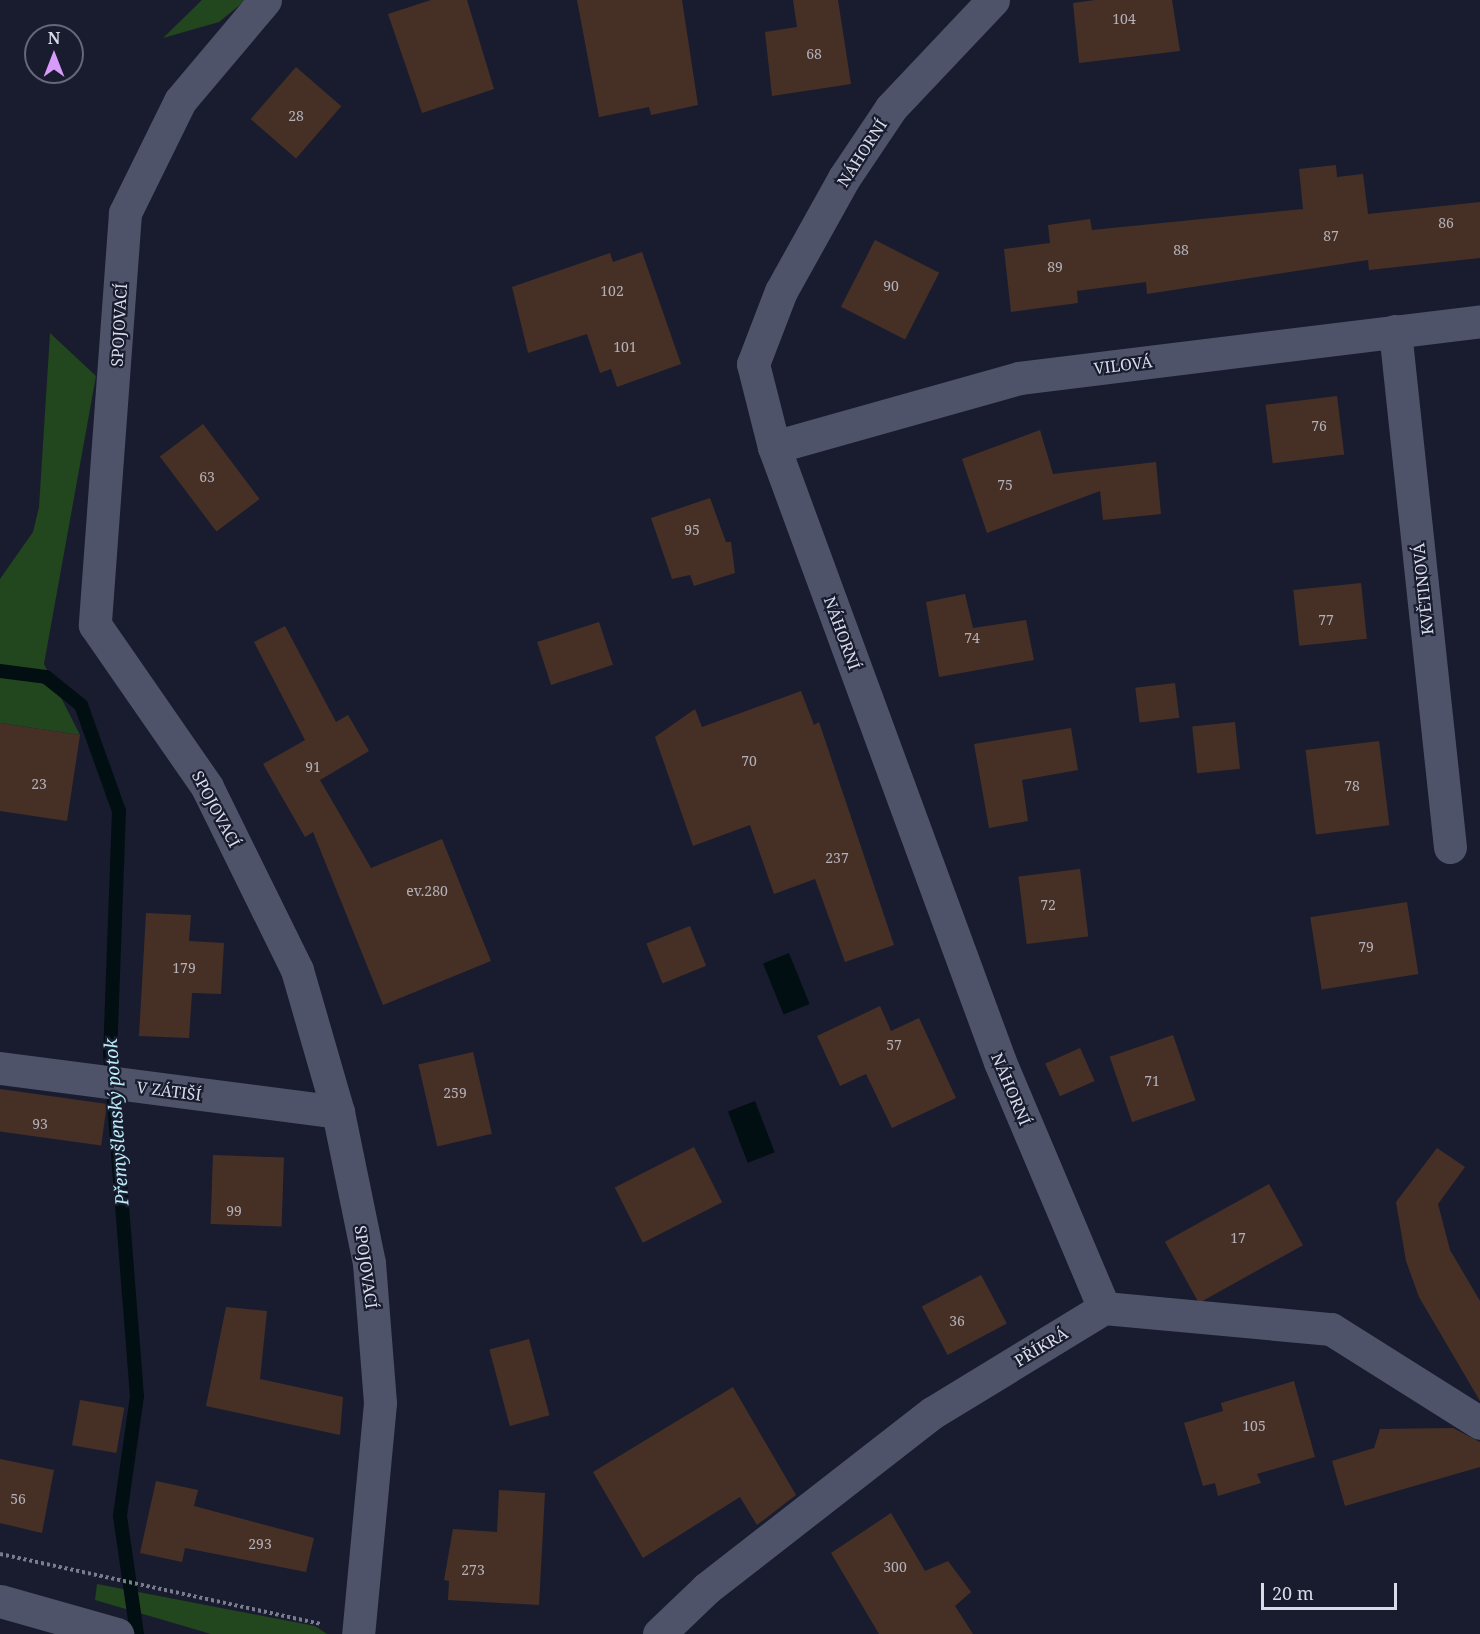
<!DOCTYPE html>
<html>
<head>
<meta charset="utf-8">
<style>
	body { margin:0 }
	#map { position:relative; width:1480px; height:1634px; overflow:hidden; background:#191c2f; font-family:"Noto Serif",serif }
	div>[style] { position:absolute }
	.green>* { inset:0; background:#22461d }
	.water>* { inset:0; background:#020f12; transform-origin:0 0 }
	.stream>* { height:14px; margin:-7px; padding:0 7px; transform-origin:7px; border-radius:7px; background:#020f12 }
	.building>* { inset:0; background:#463026; transform-origin:0 0 }
	.path>* { height:4px; margin-top:-2px; transform-origin:0; background:repeating-linear-gradient(90deg,#797c8c 0 3px,transparent 0 6px) }
	.minor>* { height:33px; margin:-16.5px; padding:0 16.5px; transform-origin:16.5px; border-radius:16.5px; background:#4f5369 }
	span { translate:-50% -50%; white-space:nowrap; text-align:center; line-height:1.15; -webkit-text-stroke:4.5px #191c2f; paint-order:stroke }
	.number-label { font-size:14px; color:#b4b0b8 }
	.number-label span { -webkit-text-stroke-width:0 }
	.street-label { font-size:16px; color:#d8dbe8 }
	.water-label { font-size:18px; color:#b9edf8; font-style:italic }
	.north { position:absolute; left:24px; top:24px; width:60px; height:60px; box-sizing:border-box; background:#191c2f; border:2px solid #656879; border-radius:50%; rotate:0deg; font-size:16px; font-weight:700; line-height:24px; text-align:center; color:#d8dbe8 }
	.north::after { content:''; display:block; margin:auto; width:21px; height:27px; background:#d79bf9; clip-path:polygon(50% 0,100% 100%,50% 72%,0 100%) }
	.scale { position:absolute; left:1261px; top:1583px; width:136px; height:27px; box-sizing:border-box; border:3px solid #d8dbe8; border-top:0; padding-left:8px; font-size:18px; line-height:21px; white-space:nowrap; color:#d8dbe8; -webkit-text-stroke:4px #191c2f; paint-order:stroke }
</style>
</head>
<body>
<div id="map">
	<div class="green">
		<div style="clip-path:polygon(202px 0,246px 0,219px 22px,163px 38px)"></div>
		<div style="clip-path:polygon(50px 333px,96px 376px,44px 664px,80px 735px,0 723px,0 579px,33px 532px,39px 507px)"></div>
		<div style="clip-path:polygon(97px 1584px,315px 1626px,327px 1634px,211px 1634px,95px 1600px)"></div>
	</div>
	<div class="water">
		<div style="left:789px;top:953px;width:55px;height:28px;rotate:68deg"></div>
		<div style="left:755px;top:1101px;width:55px;height:29px;rotate:69deg"></div>
	</div>
	<div class="stream">
		<div style="left:0;top:671px;width:46px;rotate:7.4deg"></div>
		<div style="left:46px;top:677px;width:45px;rotate:38.7deg"></div>
		<div style="left:81px;top:705px;width:113px;rotate:70.3deg"></div>
		<div style="left:119px;top:811px;width:242px;rotate:92.1deg"></div>
		<div style="left:110px;top:1053px;width:344px;rotate:85.5deg"></div>
		<div style="left:137px;top:1396px;width:121px;rotate:98.1deg"></div>
		<div style="left:120px;top:1516px;width:119px;rotate:81.8deg"></div>
	</div>
	<div class="building">
		<div style="clip-path:polygon(431px 0,467px 0,494px 89px,422px 113px,388px 14px)"></div>
		<div style="clip-path:polygon(577px 0,682px 0,698px 105px,651px 115px,649px 107px,599px 117px)"></div>
		<div style="clip-path:polygon(793px 0,838px 0,851px 84px,772px 96px,765px 32px,797px 27px)"></div>
		<div style="clip-path:polygon(1095px 0,1172px 0,1180px 51px,1079px 63px,1073px 3px)"></div>
		<div style="left:296px;top:67px;width:60px;height:69px;rotate:41deg"></div>
		<div style="clip-path:polygon(1336px 165px,1337px 177px,1363px 174px,1368px 214px,1480px 202px,1480px 258px,1369px 270px,1368px 260px,1147px 294px,1146px 282px,1077px 291px,1078px 303px,1011px 312px,1004px 249px,1050px 243px,1048px 225px,1090px 219px,1092px 230px,1303px 209px,1299px 169px)"></div>
		<div style="left:875px;top:240px;width:72px;height:75px;rotate:27deg"></div>
		<div style="clip-path:polygon(642px 252px,681px 364px,617px 387px,611px 369px,600px 373px,587px 334px,528px 353px,512px 287px,610px 253px,613px 262px)"></div>
		<div style="left:1337px;top:396px;width:59px;height:72px;rotate:83deg"></div>
		<div style="left:203px;top:424px;width:94px;height:54px;rotate:53deg"></div>
		<div style="clip-path:polygon(1040px 430px,1053px 474px,1156px 462px,1161px 514px,1103px 520px,1100px 491px,987px 533px,962px 459px)"></div>
		<div style="clip-path:polygon(710px 498px,726px 542px,731px 542px,735px 573px,694px 586px,690px 575px,672px 579px,651px 518px)"></div>
		<div style="left:1361px;top:583px;width:56px;height:68px;rotate:84deg"></div>
		<div style="clip-path:polygon(965px 594px,973px 628px,1026px 620px,1034px 660px,939px 677px,926px 602px)"></div>
		<div style="left:599px;top:622px;width:45px;height:65px;rotate:72deg"></div>
		<div style="clip-path:polygon(285px 626px,336px 722px,348px 715px,369px 751px,320px 780px,371px 868px,442px 839px,491px 961px,383px 1005px,313px 832px,305px 837px,263px 764px,305px 740px,254px 642px)"></div>
		<div style="left:1175px;top:683px;width:35px;height:40px;rotate:83deg"></div>
		<div style="clip-path:polygon(801px 691px,814px 725px,819px 722px,894px 945px,845px 962px,815px 879px,774px 894px,750px 825px,693px 846px,655px 737px,695px 709px,702px 727px)"></div>
		<div style="left:1235px;top:722px;width:47px;height:43px;rotate:84deg"></div>
		<div style="clip-path:polygon(0 723px,80px 735px,67px 821px,0 811px)"></div>
		<div style="clip-path:polygon(1071px 728px,1078px 770px,1022px 780px,1028px 821px,989px 828px,974px 744px)"></div>
		<div style="left:1379px;top:741px;width:85px;height:74px;rotate:83deg"></div>
		<div style="left:1080px;top:869px;width:68px;height:62px;rotate:83deg"></div>
		<div style="left:1407px;top:902px;width:73px;height:98px;rotate:81deg"></div>
		<div style="clip-path:polygon(146px 913px,191px 915px,189px 941px,224px 943px,221px 994px,192px 993px,189px 1038px,139px 1036px)"></div>
		<div style="left:690px;top:926px;width:43px;height:47px;rotate:68deg"></div>
		<div style="clip-path:polygon(880px 1006px,891px 1031px,919px 1018px,956px 1098px,892px 1128px,866px 1074px,840px 1086px,817px 1036px)"></div>
		<div style="left:1173px;top:1035px;width:69px;height:67px;rotate:71deg"></div>
		<div style="left:1080px;top:1048px;width:36px;height:38px;rotate:66deg"></div>
		<div style="left:473px;top:1052px;width:84px;height:56px;rotate:77deg"></div>
		<div style="left:0;top:1089px;width:108px;height:42px;rotate:8deg"></div>
		<div style="left:694px;top:1147px;width:62px;height:89px;rotate:63deg"></div>
		<div style="clip-path:polygon(1437px 1148px,1465px 1167px,1438px 1204px,1450px 1250px,1480px 1301px,1480px 1401px,1419px 1297px,1406px 1261px,1396px 1202px)"></div>
		<div style="left:213px;top:1155px;width:71px;height:69px;rotate:2deg"></div>
		<div style="left:1269px;top:1184px;width:70px;height:119px;rotate:61deg"></div>
		<div style="left:981px;top:1275px;width:55px;height:67px;rotate:62deg"></div>
		<div style="clip-path:polygon(226px 1307px,267px 1311px,260px 1379px,343px 1397px,340px 1435px,206px 1406px)"></div>
		<div style="left:529px;top:1339px;width:79px;height:41px;rotate:75deg"></div>
		<div style="clip-path:polygon(1294px 1381px,1315px 1457px,1257px 1474px,1261px 1483px,1218px 1496px,1215px 1483px,1203px 1486px,1184px 1423px,1223px 1411px,1221px 1403px)"></div>
		<div style="clip-path:polygon(733px 1387px,796px 1495px,757px 1525px,740px 1497px,643px 1558px,593px 1472px)"></div>
		<div style="left:80px;top:1400px;width:45px;height:46px;rotate:10deg"></div>
		<div style="clip-path:polygon(1453px 1428px,1480px 1442px,1480px 1467px,1345px 1506px,1332px 1461px,1374px 1448px,1380px 1429px)"></div>
		<div style="clip-path:polygon(0 1459px,54px 1470px,42px 1533px,0 1523px)"></div>
		<div style="clip-path:polygon(156px 1481px,198px 1490px,194px 1506px,314px 1538px,306px 1572px,185px 1548px,182px 1562px,140px 1553px)"></div>
		<div style="clip-path:polygon(499px 1490px,545px 1493px,539px 1605px,448px 1600px,449px 1581px,444px 1580px,453px 1529px,497px 1532px)"></div>
		<div style="clip-path:polygon(891px 1513px,925px 1571px,948px 1561px,971px 1592px,955px 1606px,973px 1634px,879px 1634px,831px 1553px)"></div>
	</div>
	<div class="path">
		<div style="left:0;top:1554px;width:328px;rotate:12.3deg"></div>
	</div>
	<div class="minor">
		<div style="left:265px;top:0;width:132px;rotate:130.1deg"></div>
		<div style="left:180px;top:101px;width:125px;rotate:116.2deg"></div>
		<div style="left:125px;top:213px;width:413px;rotate:94.2deg"></div>
		<div style="left:95px;top:625px;width:197px;rotate:55.3deg"></div>
		<div style="left:207px;top:787px;width:204px;rotate:63.8deg"></div>
		<div style="left:297px;top:970px;width:148px;rotate:73.9deg"></div>
		<div style="left:338px;top:1112px;width:154px;rotate:78.4deg"></div>
		<div style="left:369px;top:1263px;width:140px;rotate:85.5deg"></div>
		<div style="left:380px;top:1403px;width:232px;rotate:95.4deg"></div>
		<div style="left:993px;top:0;width:149px;rotate:133.4deg"></div>
		<div style="left:891px;top:108px;width:84px;rotate:123.9deg"></div>
		<div style="left:844px;top:178px;width:129px;rotate:119.1deg"></div>
		<div style="left:781px;top:291px;width:78px;rotate:111deg"></div>
		<div style="left:753px;top:364px;width:86px;rotate:75.8deg"></div>
		<div style="left:774px;top:447px;width:655px;rotate:69.82deg"></div>
		<div style="left:1000px;top:1062px;width:267px;rotate:67.1deg"></div>
		<div style="left:1395px;top:331px;width:519px;rotate:83.92deg"></div>
		<div style="left:774px;top:447px;width:255px;rotate:-15.7deg"></div>
		<div style="left:1019px;top:378px;width:465px;rotate:-7deg"></div>
		<div style="left:0;top:1068px;width:341px;rotate:7.4deg"></div>
		<div style="left:0;top:1601px;width:122px;rotate:15.8deg"></div>
		<div style="left:659px;top:1634px;width:66px;rotate:-43.8deg"></div>
		<div style="left:707px;top:1588px;width:285px;rotate:-37.9deg"></div>
		<div style="left:932px;top:1413px;width:202px;rotate:-31.4deg"></div>
		<div style="left:1104px;top:1308px;width:228px;rotate:5.3deg"></div>
		<div style="left:1331px;top:1329px;width:176px;rotate:32.2deg"></div>
	</div>
	<div class="number-label">
		<span style="left:1124px;top:19px">104</span>
		<span style="left:814px;top:54px">68</span>
		<span style="left:296px;top:116px">28</span>
		<span style="left:1446px;top:223px">86</span>
		<span style="left:1331px;top:236px">87</span>
		<span style="left:1181px;top:250px">88</span>
		<span style="left:1055px;top:267px">89</span>
		<span style="left:891px;top:286px">90</span>
		<span style="left:612px;top:291px">102</span>
		<span style="left:625px;top:347px">101</span>
		<span style="left:1319px;top:426px">76</span>
		<span style="left:207px;top:477px">63</span>
		<span style="left:1005px;top:485px">75</span>
		<span style="left:692px;top:530px">95</span>
		<span style="left:1326px;top:620px">77</span>
		<span style="left:972px;top:638px">74</span>
		<span style="left:749px;top:761px">70</span>
		<span style="left:313px;top:767px">91</span>
		<span style="left:39px;top:784px">23</span>
		<span style="left:1352px;top:786px">78</span>
		<span style="left:837px;top:858px">237</span>
		<span style="left:427px;top:891px">ev.280</span>
		<span style="left:1048px;top:905px">72</span>
		<span style="left:1366px;top:947px">79</span>
		<span style="left:184px;top:968px">179</span>
		<span style="left:894px;top:1045px">57</span>
		<span style="left:1152px;top:1081px">71</span>
		<span style="left:455px;top:1093px">259</span>
		<span style="left:40px;top:1124px">93</span>
		<span style="left:234px;top:1211px">99</span>
		<span style="left:1238px;top:1238px">17</span>
		<span style="left:957px;top:1321px">36</span>
		<span style="left:1254px;top:1426px">105</span>
		<span style="left:18px;top:1499px">56</span>
		<span style="left:260px;top:1544px">293</span>
		<span style="left:895px;top:1567px">300</span>
		<span style="left:473px;top:1570px">273</span>
	</div>
	<div class="street-label">
		<span style="left:862px;top:153px;rotate:-57deg">NÁHORNÍ</span>
		<span style="left:119px;top:325px;rotate:-87deg">SPOJOVACÍ</span>
		<span style="left:1123px;top:365px;rotate:-7deg">VILOVÁ</span>
		<span style="left:1423px;top:589px;rotate:-96deg">KVĚTINOVÁ</span>
		<span style="left:842px;top:633px;rotate:70deg">NÁHORNÍ</span>
		<span style="left:216px;top:809px;rotate:62deg">SPOJOVACÍ</span>
		<span style="left:1011px;top:1089px;rotate:67deg">NÁHORNÍ</span>
		<span style="left:169px;top:1091px;rotate:7deg">V ZÁTIŠÍ</span>
		<span style="left:366px;top:1267px;rotate:82deg">SPOJOVACÍ</span>
		<span style="left:1041px;top:1347px;rotate:-31deg">PŘÍKRÁ</span>
	</div>
	<div class="water-label">
		<span style="left:116px;top:1122px;rotate:-94deg">Přemyšlenský potok</span>
	</div>
	<div class="north">N</div>
	<div class="scale">20 m</div>
</div>
</body>
</html>
